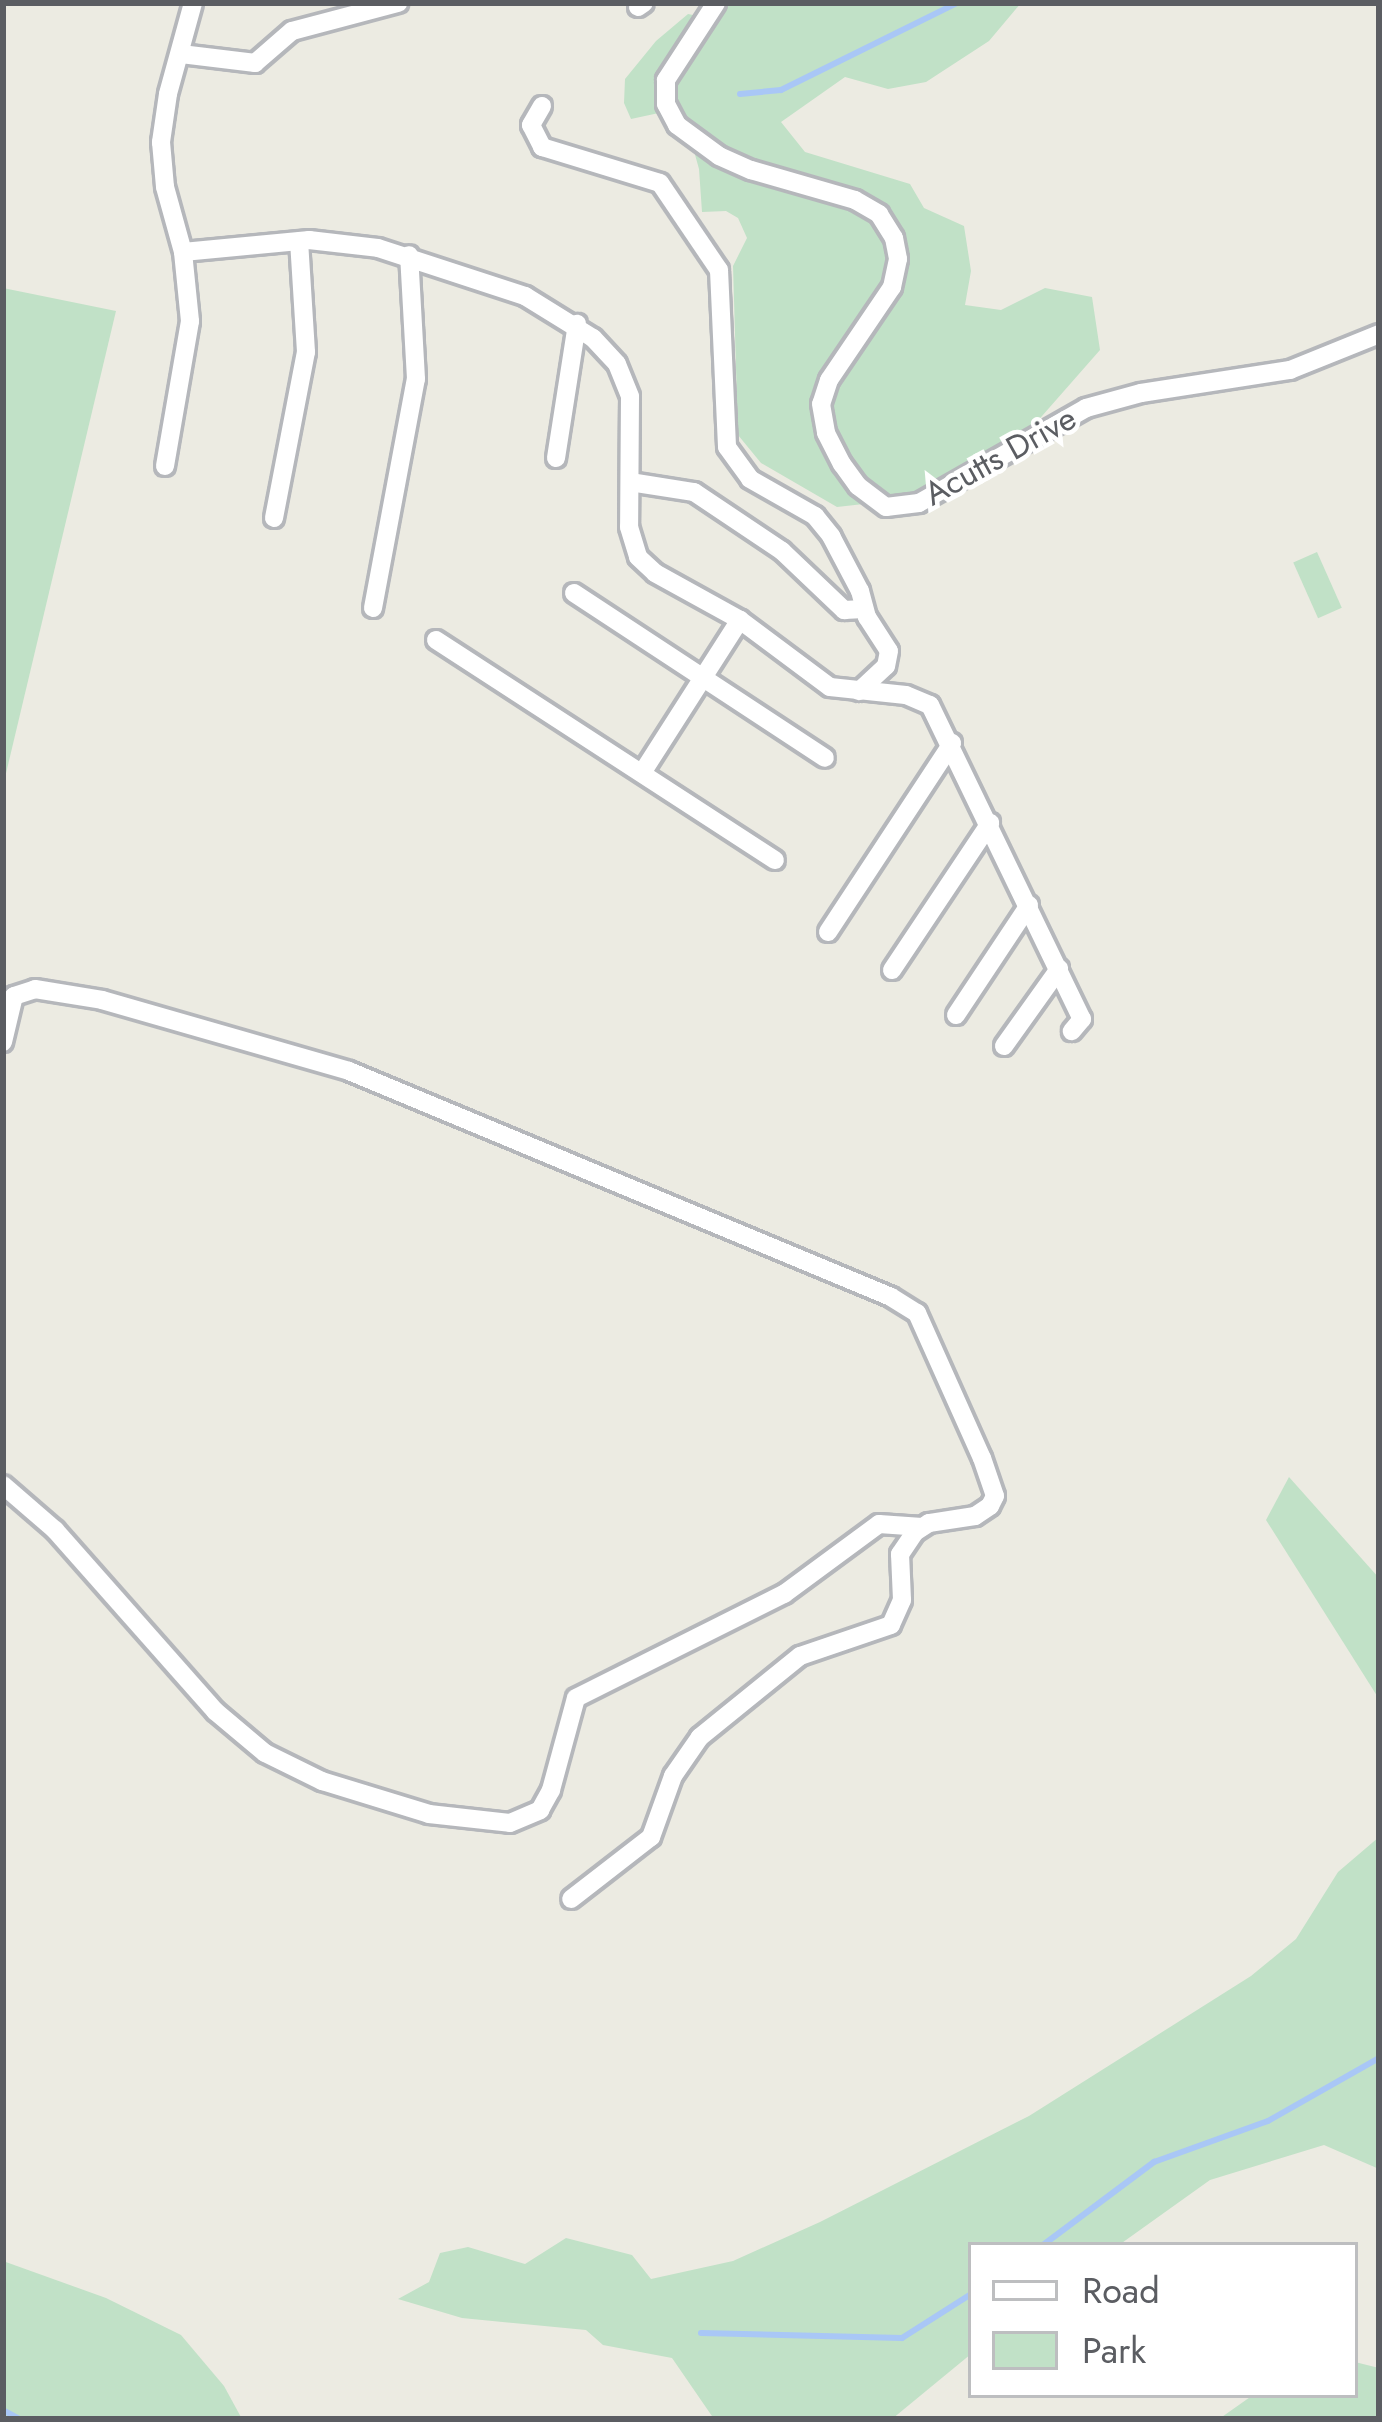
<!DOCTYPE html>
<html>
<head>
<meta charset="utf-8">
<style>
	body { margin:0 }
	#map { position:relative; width:1382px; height:2422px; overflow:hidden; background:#ecebe2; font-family:Jost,sans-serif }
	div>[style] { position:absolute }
	.green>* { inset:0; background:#c1e1c7; transform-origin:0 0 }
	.stream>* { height:6px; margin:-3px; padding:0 3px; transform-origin:3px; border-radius:3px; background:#a9c7f6 }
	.roads { filter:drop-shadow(3px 0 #b5b7bb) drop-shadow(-3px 0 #b5b7bb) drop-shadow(0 3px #b5b7bb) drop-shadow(0 -3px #b5b7bb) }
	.street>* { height:18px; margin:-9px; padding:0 9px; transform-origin:9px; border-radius:9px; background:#fff }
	span { translate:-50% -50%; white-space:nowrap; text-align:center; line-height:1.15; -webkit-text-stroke:9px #fff; paint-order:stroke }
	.street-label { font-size:33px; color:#5b5d62 }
	.frame { position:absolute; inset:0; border:6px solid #5b5d62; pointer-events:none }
	.legend { position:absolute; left:968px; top:2242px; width:390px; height:156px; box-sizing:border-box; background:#fff; border:3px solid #bdbec0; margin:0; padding:15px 21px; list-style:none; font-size:36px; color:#5b5d62 }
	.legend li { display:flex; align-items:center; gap:24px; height:60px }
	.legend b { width:60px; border:3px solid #bdbec0 }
</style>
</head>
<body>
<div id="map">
	<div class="green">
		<div style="clip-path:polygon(726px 3px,1021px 3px,989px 41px,926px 82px,888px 89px,845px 77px,781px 122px,805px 152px,910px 184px,924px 208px,964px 226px,971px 271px,965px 305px,1001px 310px,1045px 288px,1092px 297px,1100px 350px,1035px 424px,908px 499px,837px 507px,761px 463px,738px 435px,733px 266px,747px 238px,738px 218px,726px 211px,702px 212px,699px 169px,682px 108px,631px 119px,624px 103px,625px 79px,656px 41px,688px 14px,713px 19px)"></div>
		<div style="clip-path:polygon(3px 288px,116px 311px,3px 786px)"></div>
		<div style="left:1317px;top:552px;width:61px;height:26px;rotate:66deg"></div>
		<div style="clip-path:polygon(1289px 1477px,1379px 1578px,1379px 1699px,1266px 1520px)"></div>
		<div style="clip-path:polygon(1379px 1837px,1379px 2169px,1324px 2145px,1210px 2180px,1119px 2245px,971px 2245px,971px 2354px,892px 2419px,714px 2419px,672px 2358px,603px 2345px,586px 2330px,462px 2318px,398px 2299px,429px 2282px,440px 2253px,468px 2247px,525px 2264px,566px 2238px,632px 2255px,651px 2279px,733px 2261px,820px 2222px,1029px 2116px,1251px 1976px,1296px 1939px,1338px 1872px)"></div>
		<div style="clip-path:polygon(3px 2261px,106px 2298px,181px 2335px,224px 2386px,242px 2419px,3px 2419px)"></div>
		<div style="clip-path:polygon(1355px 2362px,1379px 2368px,1379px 2419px,1219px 2419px,1253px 2395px,1355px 2395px)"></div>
	</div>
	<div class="stream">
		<div style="left:740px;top:94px;width:41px;rotate:-5.6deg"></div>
		<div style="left:781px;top:90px;width:196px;rotate:-26.3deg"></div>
		<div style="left:1043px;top:2245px;width:139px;rotate:-36.8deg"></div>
		<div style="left:1154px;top:2162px;width:121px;rotate:-19.8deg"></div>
		<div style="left:1268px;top:2121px;width:128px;rotate:-29.6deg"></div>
		<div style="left:701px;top:2333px;width:201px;rotate:1.4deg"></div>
		<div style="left:902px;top:2338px;width:82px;rotate:-32.5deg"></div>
		<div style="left:3px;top:2410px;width:18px;rotate:29deg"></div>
	</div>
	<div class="roads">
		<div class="street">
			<div style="left:193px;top:3px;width:94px;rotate:105.4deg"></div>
			<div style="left:168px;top:94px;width:49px;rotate:98.3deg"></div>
			<div style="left:161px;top:142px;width:45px;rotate:84.9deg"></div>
			<div style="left:165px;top:187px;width:67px;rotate:74.5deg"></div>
			<div style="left:183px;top:252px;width:127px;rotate:-5.4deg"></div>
			<div style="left:309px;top:240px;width:69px;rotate:6.6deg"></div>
			<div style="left:378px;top:248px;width:155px;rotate:18.1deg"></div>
			<div style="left:525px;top:296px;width:80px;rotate:31.7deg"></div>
			<div style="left:593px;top:338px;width:35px;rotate:47deg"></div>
			<div style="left:617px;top:364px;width:35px;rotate:68deg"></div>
			<div style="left:630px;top:397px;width:130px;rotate:90.4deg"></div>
			<div style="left:629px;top:527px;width:31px;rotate:73deg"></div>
			<div style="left:638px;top:557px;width:23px;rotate:43deg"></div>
			<div style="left:655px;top:573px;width:97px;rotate:28.9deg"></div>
			<div style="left:740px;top:620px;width:112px;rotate:36.7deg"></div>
			<div style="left:830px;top:687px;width:76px;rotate:6deg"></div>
			<div style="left:906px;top:695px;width:26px;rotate:23deg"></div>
			<div style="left:930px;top:705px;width:349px;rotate:64.2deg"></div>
			<div style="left:1082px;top:1019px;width:16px;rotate:130deg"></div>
			<div style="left:716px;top:3px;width:92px;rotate:123deg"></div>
			<div style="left:666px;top:80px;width:24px;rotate:90deg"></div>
			<div style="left:666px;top:104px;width:24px;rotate:62deg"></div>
			<div style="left:677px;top:125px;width:52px;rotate:36.4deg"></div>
			<div style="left:719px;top:156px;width:35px;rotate:24deg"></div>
			<div style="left:751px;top:170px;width:108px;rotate:16.1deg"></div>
			<div style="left:855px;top:200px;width:28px;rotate:30deg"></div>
			<div style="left:879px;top:214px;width:28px;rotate:58deg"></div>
			<div style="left:894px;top:238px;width:21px;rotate:79deg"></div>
			<div style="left:898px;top:259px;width:29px;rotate:102deg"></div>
			<div style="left:892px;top:287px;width:112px;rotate:124.1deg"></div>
			<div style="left:829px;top:380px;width:25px;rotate:108deg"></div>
			<div style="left:821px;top:404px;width:29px;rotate:80deg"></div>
			<div style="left:826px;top:433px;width:35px;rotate:63deg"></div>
			<div style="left:842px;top:464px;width:27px;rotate:54deg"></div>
			<div style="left:858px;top:486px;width:35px;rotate:37deg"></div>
			<div style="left:886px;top:507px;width:33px;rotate:-7deg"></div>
			<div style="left:919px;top:503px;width:192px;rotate:-29.6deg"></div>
			<div style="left:1086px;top:408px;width:57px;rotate:-15.3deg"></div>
			<div style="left:1141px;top:393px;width:151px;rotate:-8.8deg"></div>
			<div style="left:1290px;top:370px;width:96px;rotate:-22deg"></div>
			<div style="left:638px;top:7px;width:7px;rotate:-34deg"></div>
			<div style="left:181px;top:54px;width:75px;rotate:6.9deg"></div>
			<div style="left:255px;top:63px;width:49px;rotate:-40.9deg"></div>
			<div style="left:292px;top:31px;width:110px;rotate:-14.8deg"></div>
			<div style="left:542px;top:106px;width:22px;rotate:120deg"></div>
			<div style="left:531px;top:125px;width:25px;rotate:63deg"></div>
			<div style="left:542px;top:147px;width:123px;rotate:17deg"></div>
			<div style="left:660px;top:183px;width:105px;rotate:55.9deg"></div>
			<div style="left:719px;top:270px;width:177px;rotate:87.4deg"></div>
			<div style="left:727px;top:447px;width:39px;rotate:54deg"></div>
			<div style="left:750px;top:479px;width:75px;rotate:29.6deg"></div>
			<div style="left:815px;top:516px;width:26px;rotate:51deg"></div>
			<div style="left:831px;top:536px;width:62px;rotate:62.2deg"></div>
			<div style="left:860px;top:591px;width:27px;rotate:75deg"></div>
			<div style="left:867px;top:617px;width:40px;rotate:57.1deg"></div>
			<div style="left:889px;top:651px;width:15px;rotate:101deg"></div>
			<div style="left:886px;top:666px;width:37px;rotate:137deg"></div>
			<div style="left:556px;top:458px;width:136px;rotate:-81.1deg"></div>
			<div style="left:165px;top:466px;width:147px;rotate:-80.2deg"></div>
			<div style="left:190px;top:321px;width:69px;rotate:-95.8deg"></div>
			<div style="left:630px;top:482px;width:65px;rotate:8.9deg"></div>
			<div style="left:694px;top:492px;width:106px;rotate:33.8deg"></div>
			<div style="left:782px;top:551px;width:86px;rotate:43.6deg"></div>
			<div style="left:844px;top:610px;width:20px;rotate:-3deg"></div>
			<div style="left:274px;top:518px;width:169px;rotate:-79.1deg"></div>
			<div style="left:306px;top:352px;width:111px;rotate:-93.6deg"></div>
			<div style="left:574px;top:593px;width:300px;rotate:33.3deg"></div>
			<div style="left:373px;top:608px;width:233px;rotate:-79.4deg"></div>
			<div style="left:416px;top:379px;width:124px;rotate:-93.2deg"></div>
			<div style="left:436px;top:640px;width:404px;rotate:33deg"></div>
			<div style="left:642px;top:773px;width:182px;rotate:-57.4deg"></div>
			<div style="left:828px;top:932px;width:226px;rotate:-56.7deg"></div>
			<div style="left:892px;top:970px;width:177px;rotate:-56.3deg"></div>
			<div style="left:956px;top:1015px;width:132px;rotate:-56.4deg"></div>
			<div style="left:3px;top:1042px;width:47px;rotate:-76.6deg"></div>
			<div style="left:14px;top:996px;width:22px;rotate:-18deg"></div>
			<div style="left:35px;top:989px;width:68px;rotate:9.3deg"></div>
			<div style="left:102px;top:1000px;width:257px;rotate:16deg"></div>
			<div style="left:349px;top:1071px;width:587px;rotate:22.63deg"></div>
			<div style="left:891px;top:1297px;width:31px;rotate:32deg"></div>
			<div style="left:917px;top:1313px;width:159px;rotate:65.9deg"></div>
			<div style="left:982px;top:1458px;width:40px;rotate:71.1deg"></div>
			<div style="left:995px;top:1496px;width:11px;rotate:117deg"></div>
			<div style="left:990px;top:1506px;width:18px;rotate:146deg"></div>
			<div style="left:975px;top:1516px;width:47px;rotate:171.3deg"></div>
			<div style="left:929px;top:1523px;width:17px;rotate:147deg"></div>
			<div style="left:915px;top:1532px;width:27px;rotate:124deg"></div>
			<div style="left:900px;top:1554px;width:46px;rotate:87.5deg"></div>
			<div style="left:902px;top:1600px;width:27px;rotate:114deg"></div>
			<div style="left:891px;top:1625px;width:96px;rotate:161.2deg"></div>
			<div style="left:800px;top:1656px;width:129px;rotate:141deg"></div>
			<div style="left:700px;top:1737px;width:47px;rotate:124.7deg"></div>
			<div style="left:673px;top:1776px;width:65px;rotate:109.8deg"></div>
			<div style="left:651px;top:1837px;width:101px;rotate:142.2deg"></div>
			<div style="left:1004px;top:1046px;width:95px;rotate:-54.5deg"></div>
			<div style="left:3px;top:1485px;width:69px;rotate:40.9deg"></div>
			<div style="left:55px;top:1530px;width:242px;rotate:48.5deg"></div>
			<div style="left:215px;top:1711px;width:65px;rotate:40deg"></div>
			<div style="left:265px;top:1753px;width:64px;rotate:26.2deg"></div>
			<div style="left:322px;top:1781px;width:112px;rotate:17.1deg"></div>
			<div style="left:429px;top:1814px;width:81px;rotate:6.3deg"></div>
			<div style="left:510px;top:1823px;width:33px;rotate:-23deg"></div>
			<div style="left:540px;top:1810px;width:23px;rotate:-61deg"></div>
			<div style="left:551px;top:1790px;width:95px;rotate:-74.8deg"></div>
			<div style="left:576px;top:1698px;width:233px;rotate:-26.6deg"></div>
			<div style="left:784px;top:1594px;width:118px;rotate:-36.4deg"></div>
			<div style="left:879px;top:1524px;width:43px;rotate:4deg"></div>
		</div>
	</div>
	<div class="street-label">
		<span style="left:1000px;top:456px;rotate:-29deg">Acutts Drive</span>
	</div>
	<div class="frame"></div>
	<ul class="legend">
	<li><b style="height:15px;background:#fff"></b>Road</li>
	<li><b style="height:33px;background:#c1e1c7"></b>Park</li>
	</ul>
</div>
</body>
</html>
